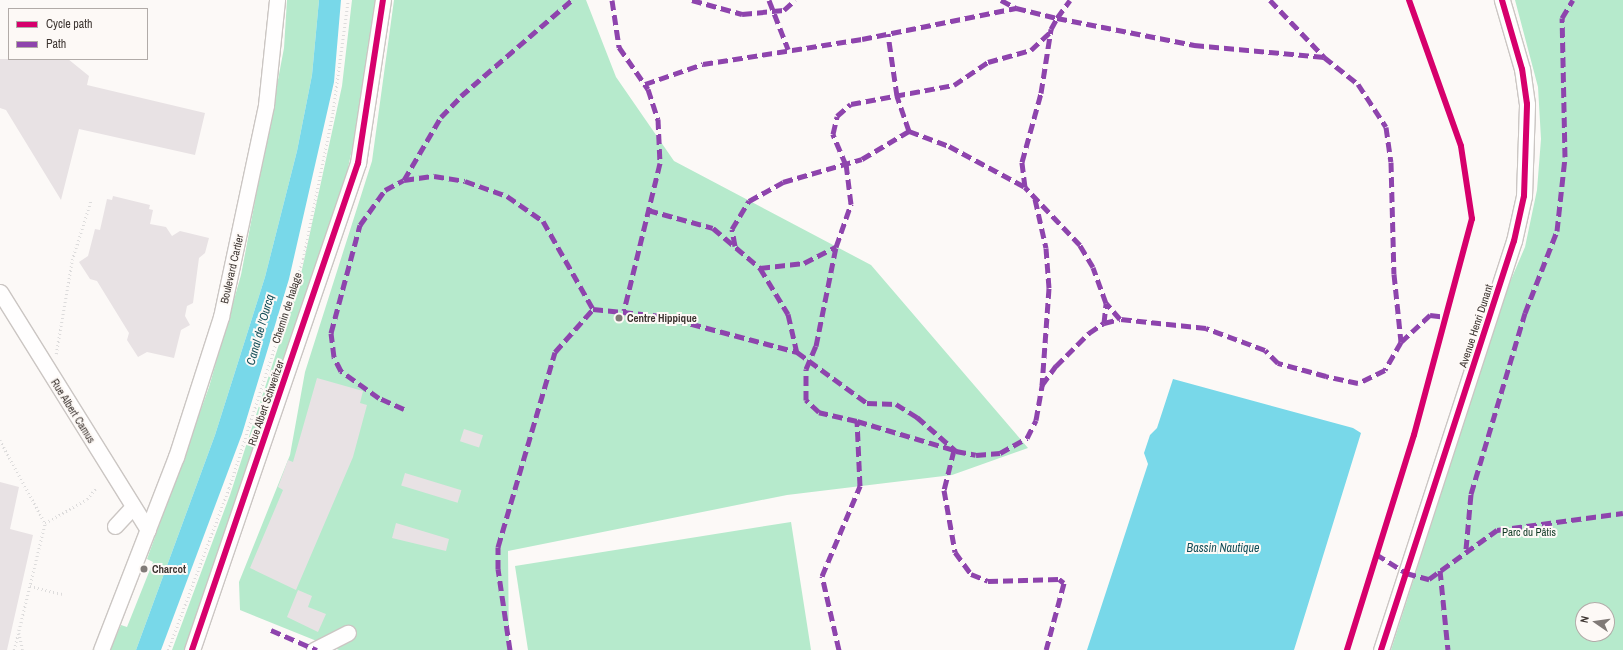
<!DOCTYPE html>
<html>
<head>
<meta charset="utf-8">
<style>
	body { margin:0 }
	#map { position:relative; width:1623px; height:650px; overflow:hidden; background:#fcf9f7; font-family:"Archivo Narrow",sans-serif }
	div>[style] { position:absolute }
	.green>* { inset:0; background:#b6eacc }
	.water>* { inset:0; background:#78d8e9 }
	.building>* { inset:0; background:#e8e2e4; transform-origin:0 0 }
	.path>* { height:2.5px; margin-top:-1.25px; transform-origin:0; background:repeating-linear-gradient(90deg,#dddcdc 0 1px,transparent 0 4px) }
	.roads { filter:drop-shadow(1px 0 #cbc6c3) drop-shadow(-1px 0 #cbc6c3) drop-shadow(0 1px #cbc6c3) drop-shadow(0 -1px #cbc6c3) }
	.minor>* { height:15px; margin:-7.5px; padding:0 7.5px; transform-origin:7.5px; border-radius:7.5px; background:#fffefe }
	.quiet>* { height:5px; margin-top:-2.5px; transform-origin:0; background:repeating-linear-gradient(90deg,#8e44ad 0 10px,transparent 0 15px) }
	.cycleway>* { height:6px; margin:-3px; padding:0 3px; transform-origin:3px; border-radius:3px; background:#d6006c }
	.dots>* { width:11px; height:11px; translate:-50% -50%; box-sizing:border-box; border:2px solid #fdf9f6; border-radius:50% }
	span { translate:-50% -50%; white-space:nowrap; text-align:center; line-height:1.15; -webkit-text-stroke:4px #fdf9f6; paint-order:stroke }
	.street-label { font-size:11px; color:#3e3632 }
	.poi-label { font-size:11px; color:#3e3632; font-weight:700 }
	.left { translate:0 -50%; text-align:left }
	.park-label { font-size:11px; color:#103a25 }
	.water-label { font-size:12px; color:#144e58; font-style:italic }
	.legend { position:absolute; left:8px; top:8px; width:140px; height:52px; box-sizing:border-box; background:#fdf9f6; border:1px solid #b1aba8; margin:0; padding:5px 7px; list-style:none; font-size:12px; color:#3e3632 }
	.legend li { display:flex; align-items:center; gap:8px; height:20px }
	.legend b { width:20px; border:1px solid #b1aba8 }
	.north { position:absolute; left:1575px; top:602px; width:40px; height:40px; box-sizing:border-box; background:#fdf9f6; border:1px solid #b1aba8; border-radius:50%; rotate:283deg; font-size:11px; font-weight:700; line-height:16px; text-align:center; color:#3e3632 }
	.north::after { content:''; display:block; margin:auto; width:14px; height:18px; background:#807a77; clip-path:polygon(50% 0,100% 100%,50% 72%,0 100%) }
</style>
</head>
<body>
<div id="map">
	<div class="green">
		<div style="clip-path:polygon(287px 0,319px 0,312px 75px,297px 151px,265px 277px,215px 435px,136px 650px,110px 650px,121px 625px,127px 627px,153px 562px,147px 559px,209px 387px,241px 275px,284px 48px)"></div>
		<div style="clip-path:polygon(352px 0,377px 0,373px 53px,346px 177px,234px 514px,185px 650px,172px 650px,230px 495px,299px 283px,342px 86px)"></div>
		<div style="clip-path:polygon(394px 0,586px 0,616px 77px,674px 161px,871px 265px,1028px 448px,952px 475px,787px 495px,508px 551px,509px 650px,339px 650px,240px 610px,239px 582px,290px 455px,305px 372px,372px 161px)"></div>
		<div style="clip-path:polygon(evenodd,1515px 0,1623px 0,1623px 650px,1391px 650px,1507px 289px,1525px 247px,1537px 190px,1541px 139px,1538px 87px,1515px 0,1583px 610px,1607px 610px,1607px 634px,1583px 634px,1583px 610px)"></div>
		<div style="clip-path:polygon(791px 522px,811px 650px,528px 650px,515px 566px)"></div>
	</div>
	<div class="water">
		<div style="clip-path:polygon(319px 0,341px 0,334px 82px,289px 279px,242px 434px,161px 650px,136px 650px,215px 435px,265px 277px,297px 151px,312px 75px)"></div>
		<div style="clip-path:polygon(1173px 379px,1353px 428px,1361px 433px,1294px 650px,1087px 650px,1148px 464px,1144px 453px,1150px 435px,1157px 428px)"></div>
	</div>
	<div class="building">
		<div style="clip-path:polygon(0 59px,68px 59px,89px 76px,87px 85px,205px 113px,195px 155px,79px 129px,61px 200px,6px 110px,0 108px)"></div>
		<div style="clip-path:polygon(113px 196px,150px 205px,149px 209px,153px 210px,150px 224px,166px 227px,172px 236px,180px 231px,209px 238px,205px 253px,199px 258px,193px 303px,187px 306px,185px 316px,190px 325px,181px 330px,174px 358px,147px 352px,138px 357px,127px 340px,129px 333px,97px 281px,90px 279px,79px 262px,88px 256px,95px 229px,100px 230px,107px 199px,112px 200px)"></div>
		<div style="clip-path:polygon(317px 378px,363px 391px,360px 403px,367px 405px,353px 457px,296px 590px,250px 568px,283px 490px,278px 487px,288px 460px,293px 462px)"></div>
		<div style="left:464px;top:429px;width:20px;height:13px;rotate:18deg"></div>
		<div style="left:405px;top:473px;width:59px;height:13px;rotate:17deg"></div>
		<div style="clip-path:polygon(0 482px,19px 487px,10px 529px,33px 535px,7px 650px,0 650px)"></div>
		<div style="clip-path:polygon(396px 523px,449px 539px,446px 551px,392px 538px)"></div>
		<div style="clip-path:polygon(298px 590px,312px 596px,308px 607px,326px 614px,318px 632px,287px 617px)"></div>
	</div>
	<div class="path">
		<div style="left:56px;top:354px;width:95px;rotate:-80.3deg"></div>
		<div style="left:72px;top:260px;width:63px;rotate:-72.4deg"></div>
		<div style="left:0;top:440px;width:94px;rotate:61.5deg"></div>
		<div style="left:45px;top:523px;width:48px;rotate:-29.7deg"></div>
		<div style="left:87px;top:499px;width:14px;rotate:-51deg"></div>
		<div style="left:30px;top:586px;width:33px;rotate:14deg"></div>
		<div style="left:19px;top:633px;width:17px;rotate:77deg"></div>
		<div style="left:14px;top:650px;width:131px;rotate:-76.3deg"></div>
		<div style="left:168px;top:650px;width:173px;rotate:-69.4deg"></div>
		<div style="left:229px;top:488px;width:241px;rotate:-72.1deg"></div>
		<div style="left:303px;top:259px;width:151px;rotate:-78.5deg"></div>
		<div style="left:333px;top:111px;width:112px;rotate:-82.3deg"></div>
	</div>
	<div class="roads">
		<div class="minor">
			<div style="left:0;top:292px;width:280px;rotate:58.1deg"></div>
			<div style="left:115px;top:526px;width:25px;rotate:-47deg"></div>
			<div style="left:101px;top:650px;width:207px;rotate:-68.8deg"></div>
			<div style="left:176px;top:457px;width:147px;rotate:-72.2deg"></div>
			<div style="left:221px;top:317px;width:217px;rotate:-78deg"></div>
			<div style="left:266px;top:105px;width:106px;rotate:-84deg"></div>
			<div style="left:192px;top:650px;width:515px;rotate:-71.18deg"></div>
			<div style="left:358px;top:163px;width:165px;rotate:-81.3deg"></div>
			<div style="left:314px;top:650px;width:38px;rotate:-27deg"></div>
			<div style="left:1381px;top:650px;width:430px;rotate:-72deg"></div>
			<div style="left:1514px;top:241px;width:46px;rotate:-77.5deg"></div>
			<div style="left:1524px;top:196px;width:92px;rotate:-88.1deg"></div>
			<div style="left:1527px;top:104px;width:35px;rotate:-98deg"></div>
			<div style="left:1522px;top:69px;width:72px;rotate:-106.2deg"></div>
		</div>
	</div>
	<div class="quiet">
		<div style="left:612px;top:0;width:48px;rotate:81.5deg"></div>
		<div style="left:619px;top:47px;width:51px;rotate:55.4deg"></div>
		<div style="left:648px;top:89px;width:32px;rotate:72deg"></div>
		<div style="left:658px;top:119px;width:44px;rotate:87.4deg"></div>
		<div style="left:660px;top:163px;width:152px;rotate:103.7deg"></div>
		<div style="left:692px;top:0;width:52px;rotate:15.6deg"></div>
		<div style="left:742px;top:14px;width:42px;rotate:-5.4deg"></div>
		<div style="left:784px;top:10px;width:15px;rotate:-42deg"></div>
		<div style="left:769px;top:0;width:53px;rotate:68.8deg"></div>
		<div style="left:1001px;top:0;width:17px;rotate:28deg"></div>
		<div style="left:1270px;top:0;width:79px;rotate:46.5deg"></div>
		<div style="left:645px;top:84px;width:61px;rotate:-19deg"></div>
		<div style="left:703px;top:64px;width:161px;rotate:-8.9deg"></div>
		<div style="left:862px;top:39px;width:157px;rotate:-11.4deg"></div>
		<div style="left:1016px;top:8px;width:42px;rotate:13.7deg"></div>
		<div style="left:1057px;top:18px;width:22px;rotate:-54deg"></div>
		<div style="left:909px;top:131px;width:43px;rotate:20.6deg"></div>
		<div style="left:949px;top:146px;width:86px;rotate:28.3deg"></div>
		<div style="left:404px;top:180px;width:73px;rotate:-59.6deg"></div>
		<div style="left:441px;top:117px;width:29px;rotate:-46deg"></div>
		<div style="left:461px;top:96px;width:147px;rotate:-40.9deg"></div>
		<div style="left:1035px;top:199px;width:50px;rotate:77.3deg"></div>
		<div style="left:1046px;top:248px;width:40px;rotate:85.7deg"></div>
		<div style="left:1049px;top:288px;width:97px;rotate:94.1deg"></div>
		<div style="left:648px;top:210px;width:67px;rotate:15.5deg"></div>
		<div style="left:713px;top:228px;width:62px;rotate:40.4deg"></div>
		<div style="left:760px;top:268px;width:54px;rotate:58.7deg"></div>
		<div style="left:788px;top:314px;width:39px;rotate:77deg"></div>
		<div style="left:735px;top:246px;width:17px;rotate:-100deg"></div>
		<div style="left:732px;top:229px;width:33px;rotate:-59deg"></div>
		<div style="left:749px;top:201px;width:39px;rotate:-29deg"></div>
		<div style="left:783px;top:182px;width:82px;rotate:-16.2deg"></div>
		<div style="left:862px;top:159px;width:55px;rotate:-30.8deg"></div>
		<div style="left:909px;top:131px;width:37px;rotate:-109deg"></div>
		<div style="left:897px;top:96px;width:63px;rotate:-98.3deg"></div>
		<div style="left:760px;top:268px;width:44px;rotate:-6.5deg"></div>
		<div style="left:804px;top:263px;width:36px;rotate:-27deg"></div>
		<div style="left:1104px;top:323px;width:20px;rotate:-84deg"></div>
		<div style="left:1106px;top:303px;width:38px;rotate:-110deg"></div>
		<div style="left:1093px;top:267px;width:26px;rotate:-121deg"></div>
		<div style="left:1080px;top:245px;width:80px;rotate:-133.5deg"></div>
		<div style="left:1025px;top:187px;width:25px;rotate:-97deg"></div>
		<div style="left:1022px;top:162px;width:72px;rotate:-74.6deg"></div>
		<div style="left:1041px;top:93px;width:65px;rotate:-81.1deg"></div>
		<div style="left:1051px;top:29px;width:13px;rotate:-61deg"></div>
		<div style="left:1057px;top:18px;width:140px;rotate:11.1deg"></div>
		<div style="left:1194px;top:45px;width:131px;rotate:5.3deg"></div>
		<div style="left:1324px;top:57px;width:43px;rotate:38.5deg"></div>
		<div style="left:1358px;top:84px;width:51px;rotate:56.9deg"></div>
		<div style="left:1386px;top:127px;width:35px;rotate:82deg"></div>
		<div style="left:1391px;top:162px;width:112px;rotate:88.5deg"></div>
		<div style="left:1394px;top:274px;width:68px;rotate:84.1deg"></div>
		<div style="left:1401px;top:342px;width:32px;rotate:120deg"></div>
		<div style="left:1385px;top:370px;width:30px;rotate:154deg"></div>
		<div style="left:1358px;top:383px;width:33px;rotate:-168deg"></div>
		<div style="left:1326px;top:376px;width:50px;rotate:-164.8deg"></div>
		<div style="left:1278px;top:363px;width:18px;rotate:-135deg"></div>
		<div style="left:1265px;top:350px;width:63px;rotate:-159.6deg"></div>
		<div style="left:1206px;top:328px;width:86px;rotate:-174deg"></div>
		<div style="left:1401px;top:342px;width:40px;rotate:-43deg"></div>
		<div style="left:1430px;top:315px;width:17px;rotate:7deg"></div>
		<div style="left:404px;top:409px;width:27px;rotate:-156deg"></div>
		<div style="left:379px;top:398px;width:47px;rotate:-144.6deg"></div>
		<div style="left:341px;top:371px;width:16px;rotate:-117deg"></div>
		<div style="left:334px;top:357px;width:24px;rotate:-97deg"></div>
		<div style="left:331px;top:333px;width:112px;rotate:-75deg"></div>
		<div style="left:360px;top:225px;width:43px;rotate:-54.5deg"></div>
		<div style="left:385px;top:190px;width:21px;rotate:-28deg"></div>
		<div style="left:404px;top:180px;width:30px;rotate:-8deg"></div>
		<div style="left:434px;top:176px;width:31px;rotate:9deg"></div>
		<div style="left:465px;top:181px;width:45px;rotate:19.7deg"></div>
		<div style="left:507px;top:196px;width:44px;rotate:34.8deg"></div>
		<div style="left:543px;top:221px;width:101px;rotate:60.4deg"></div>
		<div style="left:857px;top:421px;width:101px;rotate:16.6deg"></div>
		<div style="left:954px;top:450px;width:41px;rotate:104deg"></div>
		<div style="left:944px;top:490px;width:63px;rotate:79.9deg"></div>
		<div style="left:955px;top:552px;width:27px;rotate:54deg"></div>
		<div style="left:971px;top:574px;width:18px;rotate:22deg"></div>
		<div style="left:988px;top:581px;width:71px;rotate:-1.6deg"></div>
		<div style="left:1059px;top:579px;width:6px;rotate:39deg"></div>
		<div style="left:1064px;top:583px;width:69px;rotate:105deg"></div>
		<div style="left:1466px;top:549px;width:55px;rotate:-84.8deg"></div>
		<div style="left:1471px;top:494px;width:189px;rotate:-73.4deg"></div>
		<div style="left:1525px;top:313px;width:88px;rotate:-68.7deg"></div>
		<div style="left:1557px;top:231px;width:74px;rotate:-83.8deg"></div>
		<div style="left:1565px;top:157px;width:139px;rotate:-91.2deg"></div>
		<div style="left:1562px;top:18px;width:21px;rotate:-59deg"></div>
		<div style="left:1376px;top:554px;width:36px;rotate:32deg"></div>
		<div style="left:1406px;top:573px;width:24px;rotate:15deg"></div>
		<div style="left:1429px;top:579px;width:84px;rotate:-35.8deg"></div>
		<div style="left:1497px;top:530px;width:127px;rotate:-7.7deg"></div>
		<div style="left:1440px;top:570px;width:80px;rotate:84.3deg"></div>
		<div style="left:271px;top:630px;width:50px;rotate:23.5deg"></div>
		<div style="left:510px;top:650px;width:82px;rotate:-98.4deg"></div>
		<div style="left:498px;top:569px;width:22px;rotate:-90deg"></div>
		<div style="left:498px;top:547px;width:203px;rotate:-73.7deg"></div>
		<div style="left:555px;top:352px;width:57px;rotate:-48.5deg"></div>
		<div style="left:593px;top:309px;width:69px;rotate:5.8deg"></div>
		<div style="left:662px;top:316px;width:140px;rotate:14.9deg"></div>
		<div style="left:797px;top:352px;width:87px;rotate:36.1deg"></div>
		<div style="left:867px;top:403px;width:29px;rotate:2deg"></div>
		<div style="left:896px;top:404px;width:25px;rotate:32deg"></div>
		<div style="left:917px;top:417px;width:52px;rotate:41.1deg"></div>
		<div style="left:956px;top:451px;width:20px;rotate:11deg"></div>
		<div style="left:976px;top:455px;width:24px;rotate:-5deg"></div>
		<div style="left:1000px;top:453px;width:31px;rotate:-29deg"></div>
		<div style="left:1027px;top:438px;width:20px;rotate:-63deg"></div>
		<div style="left:1036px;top:420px;width:36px;rotate:-80deg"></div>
		<div style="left:1042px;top:385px;width:24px;rotate:-54deg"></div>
		<div style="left:1056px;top:366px;width:47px;rotate:-45deg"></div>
		<div style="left:1089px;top:333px;width:18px;rotate:-34deg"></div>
		<div style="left:1104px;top:323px;width:16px;rotate:-14deg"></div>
		<div style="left:1120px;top:319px;width:21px;rotate:-131deg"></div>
		<div style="left:839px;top:650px;width:76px;rotate:-102.9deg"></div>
		<div style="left:822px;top:576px;width:98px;rotate:-67.1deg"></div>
		<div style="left:860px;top:486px;width:65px;rotate:-92.6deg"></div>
		<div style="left:857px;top:421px;width:39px;rotate:-167deg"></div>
		<div style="left:819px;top:412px;width:18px;rotate:-137deg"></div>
		<div style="left:806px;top:400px;width:31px;rotate:-90deg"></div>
		<div style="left:806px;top:369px;width:25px;rotate:-67deg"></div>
		<div style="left:816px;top:346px;width:101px;rotate:-78.6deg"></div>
		<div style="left:836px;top:247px;width:46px;rotate:-70.8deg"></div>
		<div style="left:851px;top:204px;width:39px;rotate:-97deg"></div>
		<div style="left:846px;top:165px;width:34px;rotate:-113deg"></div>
		<div style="left:833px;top:134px;width:18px;rotate:-77deg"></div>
		<div style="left:837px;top:116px;width:18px;rotate:-41deg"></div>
		<div style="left:851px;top:104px;width:105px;rotate:-10.5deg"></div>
		<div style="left:954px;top:85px;width:41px;rotate:-34.1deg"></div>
		<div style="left:988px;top:62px;width:45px;rotate:-15.6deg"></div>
		<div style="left:1031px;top:50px;width:26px;rotate:-43deg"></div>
	</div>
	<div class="cycleway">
		<div style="left:192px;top:650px;width:515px;rotate:-71.18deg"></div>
		<div style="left:358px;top:163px;width:165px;rotate:-81.3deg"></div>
		<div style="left:1347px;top:650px;width:225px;rotate:-72.7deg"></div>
		<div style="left:1414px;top:435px;width:224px;rotate:-75deg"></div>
		<div style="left:1472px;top:219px;width:74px;rotate:-98.6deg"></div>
		<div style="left:1461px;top:146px;width:155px;rotate:-109.6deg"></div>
		<div style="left:1381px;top:650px;width:430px;rotate:-72deg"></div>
		<div style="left:1514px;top:241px;width:46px;rotate:-77.5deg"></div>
		<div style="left:1524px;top:196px;width:92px;rotate:-88.1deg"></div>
		<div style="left:1527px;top:104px;width:35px;rotate:-98deg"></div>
		<div style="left:1522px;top:69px;width:72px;rotate:-106.2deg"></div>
	</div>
	<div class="dots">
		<div style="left:619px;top:318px;background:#807a77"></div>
		<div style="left:144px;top:569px;background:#807a77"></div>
	</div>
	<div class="street-label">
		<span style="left:232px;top:269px;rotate:-77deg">Boulevard Cartier</span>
		<span style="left:287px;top:308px;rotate:-72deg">Chemin de halage</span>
		<span style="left:1476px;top:326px;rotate:-72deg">Avenue Henri Dunant</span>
		<span style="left:266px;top:403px;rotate:-71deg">Rue Albert Schweitzer</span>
		<span style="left:73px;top:411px;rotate:58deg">Rue Albert Camus</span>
	</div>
	<div class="poi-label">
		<span class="left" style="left:627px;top:318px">Centre Hippique</span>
		<span class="left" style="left:152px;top:569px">Charcot</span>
	</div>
	<div class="park-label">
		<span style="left:1529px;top:532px">Parc du Pâtis</span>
	</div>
	<div class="water-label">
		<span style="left:261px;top:330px;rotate:-74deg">Canal de l'Ourcq</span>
		<span style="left:1223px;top:549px">Bassin Nautique</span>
	</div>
	<ul class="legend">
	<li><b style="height:5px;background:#d6006c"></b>Cycle path</li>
	<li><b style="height:5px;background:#8e44ad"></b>Path</li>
	</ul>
	<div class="north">N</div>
</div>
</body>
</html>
